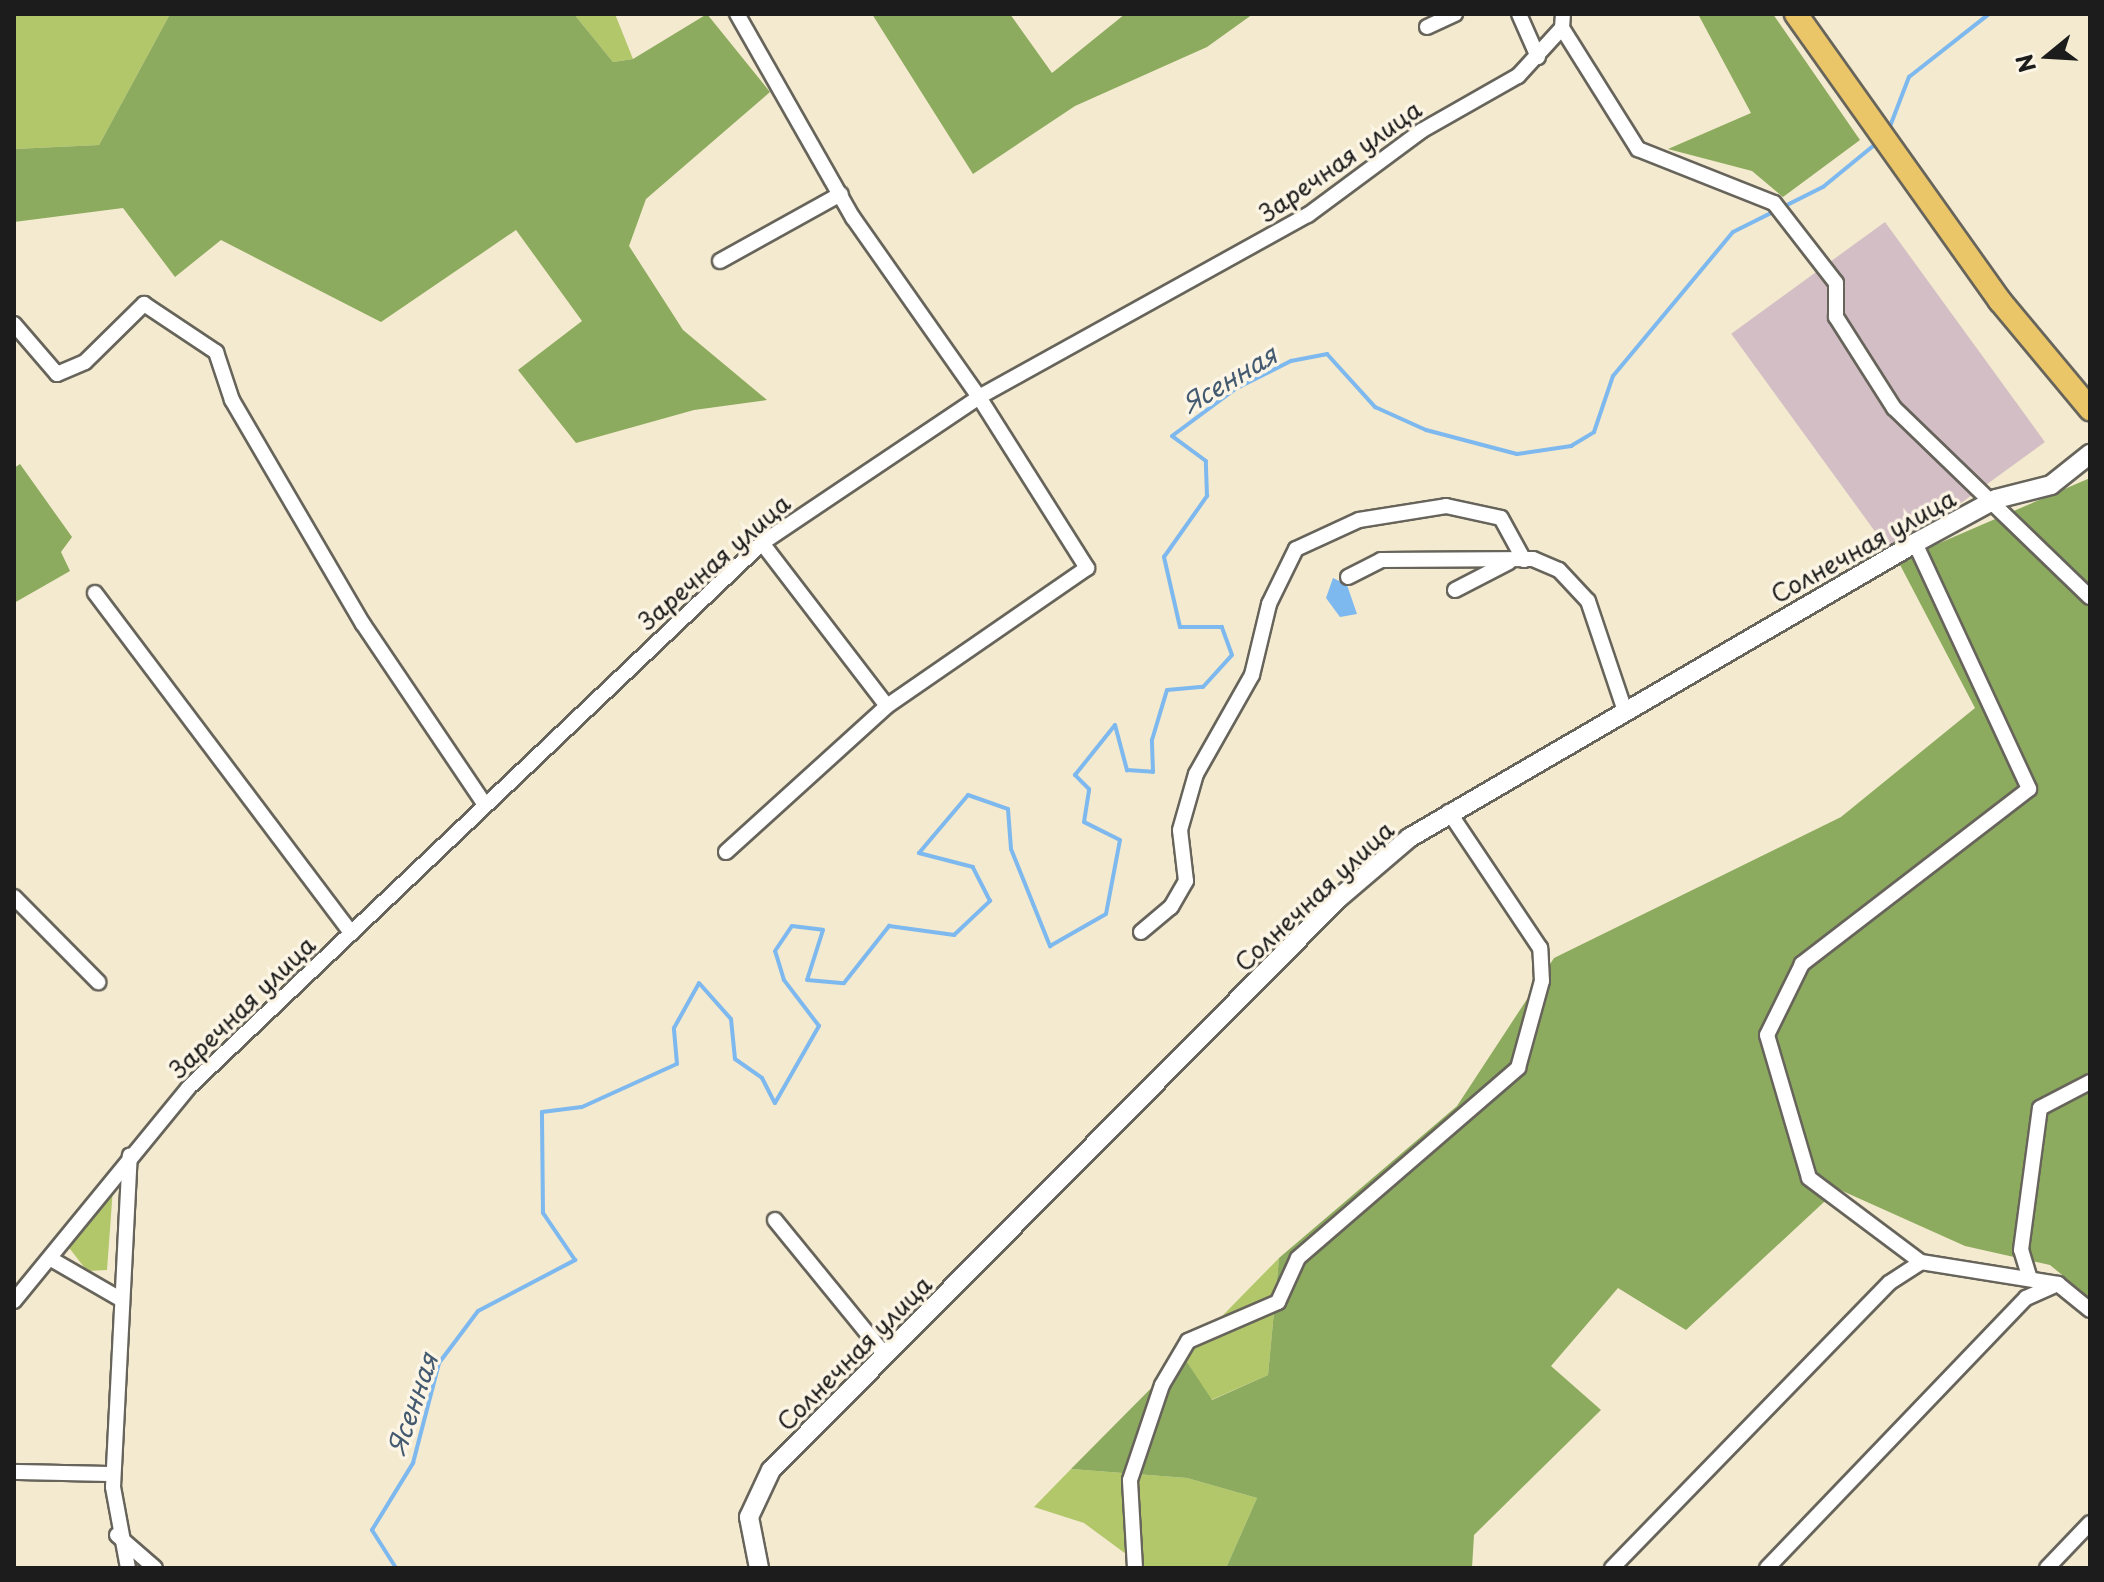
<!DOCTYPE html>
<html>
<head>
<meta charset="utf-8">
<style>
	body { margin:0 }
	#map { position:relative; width:2104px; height:1582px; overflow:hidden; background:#f3eacf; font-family:"Playpen Sans",sans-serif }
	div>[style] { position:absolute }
	.industrial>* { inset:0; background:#d2bec4; transform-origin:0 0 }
	.green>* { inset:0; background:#b2c66a }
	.forest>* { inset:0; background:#8dab5e }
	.water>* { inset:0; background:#7db8ef }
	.stream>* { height:4px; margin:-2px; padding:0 2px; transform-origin:2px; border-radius:2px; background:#7db8ef }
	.roads { filter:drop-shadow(2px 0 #67645b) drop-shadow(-2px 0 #67645b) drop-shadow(0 2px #67645b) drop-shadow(0 -2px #67645b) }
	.minor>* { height:14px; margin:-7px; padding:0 7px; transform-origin:7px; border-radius:7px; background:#fff }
	.tertiary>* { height:18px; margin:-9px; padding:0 9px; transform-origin:9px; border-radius:9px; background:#fff }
	.primary>* { height:22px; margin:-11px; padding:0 11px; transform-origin:11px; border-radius:11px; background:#eac669 }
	span { translate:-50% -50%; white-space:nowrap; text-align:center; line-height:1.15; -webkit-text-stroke:7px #fcf5e5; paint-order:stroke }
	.street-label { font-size:24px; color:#1c1c1c }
	.water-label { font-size:26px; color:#435a70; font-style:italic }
	.frame { position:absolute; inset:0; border:16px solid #1c1c1c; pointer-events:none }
	.north { position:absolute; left:2008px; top:16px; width:80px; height:80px; -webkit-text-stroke:6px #fcf5e5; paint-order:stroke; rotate:252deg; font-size:22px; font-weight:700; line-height:32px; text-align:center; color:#1c1c1c }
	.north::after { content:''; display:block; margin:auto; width:28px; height:36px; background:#1c1c1c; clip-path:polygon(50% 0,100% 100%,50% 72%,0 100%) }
</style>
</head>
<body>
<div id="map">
	<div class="industrial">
		<div style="left:1885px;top:222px;width:272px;height:190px;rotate:54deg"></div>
	</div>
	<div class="green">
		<div style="clip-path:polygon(14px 14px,170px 14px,99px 145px,14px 149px)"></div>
		<div style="clip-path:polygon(574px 14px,615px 14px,633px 59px,613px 62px)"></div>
		<div style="clip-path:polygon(114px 1174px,107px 1270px,87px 1271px,67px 1245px)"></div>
		<div style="clip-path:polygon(1279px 1258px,1268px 1375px,1211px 1400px,1183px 1356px)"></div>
		<div style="clip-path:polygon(1071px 1469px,1187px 1478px,1257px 1498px,1226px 1568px,1145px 1568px,1084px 1523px,1034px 1507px)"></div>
	</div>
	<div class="forest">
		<div style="clip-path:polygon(170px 14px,574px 14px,613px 62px,633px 59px,707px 14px,770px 92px,646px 199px,629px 246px,683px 330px,767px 400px,694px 410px,576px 443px,518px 370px,582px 321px,516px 230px,381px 322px,221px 240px,175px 277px,123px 208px,14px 222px,14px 149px,99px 145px)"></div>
		<div style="clip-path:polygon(872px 14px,1010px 14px,1052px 73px,1125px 14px,1253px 14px,1207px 47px,1075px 106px,973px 174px)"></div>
		<div style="clip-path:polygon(1698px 14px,1773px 14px,1860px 140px,1783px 197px,1752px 171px,1668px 149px,1751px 113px)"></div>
		<div style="clip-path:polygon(20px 464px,72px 537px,61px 552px,70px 571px,14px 603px,14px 468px)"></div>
		<div style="clip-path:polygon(2090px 478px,2090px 1298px,2050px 1265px,1965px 1246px,1838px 1189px,1686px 1330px,1618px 1288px,1551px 1366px,1601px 1410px,1474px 1535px,1472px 1568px,1226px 1568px,1257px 1498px,1187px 1478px,1071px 1469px,1183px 1356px,1212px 1400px,1268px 1375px,1279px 1258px,1457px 1106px,1554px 958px,1841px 817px,1975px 708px,1898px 561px)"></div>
	</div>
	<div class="water">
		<div style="clip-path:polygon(1333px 578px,1347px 585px,1357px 614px,1340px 617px,1326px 598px)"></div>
	</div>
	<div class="stream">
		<div style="left:1889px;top:129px;width:56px;rotate:-69deg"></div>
		<div style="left:1909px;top:77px;width:102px;rotate:-38.2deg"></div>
		<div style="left:396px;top:1568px;width:45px;rotate:-122.3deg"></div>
		<div style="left:372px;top:1530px;width:79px;rotate:-58.5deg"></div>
		<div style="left:413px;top:1463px;width:103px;rotate:-75.4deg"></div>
		<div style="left:439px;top:1363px;width:65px;rotate:-53.1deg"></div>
		<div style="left:478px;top:1311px;width:110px;rotate:-27.7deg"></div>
		<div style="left:575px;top:1260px;width:57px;rotate:-124.2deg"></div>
		<div style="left:543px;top:1213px;width:101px;rotate:-90.6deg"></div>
		<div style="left:542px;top:1112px;width:40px;rotate:-7.1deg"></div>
		<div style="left:582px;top:1107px;width:104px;rotate:-24.4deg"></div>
		<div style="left:677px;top:1064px;width:36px;rotate:-95deg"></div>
		<div style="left:674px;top:1028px;width:51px;rotate:-60.9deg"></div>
		<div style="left:699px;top:983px;width:48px;rotate:48.4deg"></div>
		<div style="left:731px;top:1019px;width:40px;rotate:84.3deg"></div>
		<div style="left:735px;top:1059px;width:33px;rotate:35deg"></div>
		<div style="left:762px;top:1078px;width:28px;rotate:63deg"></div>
		<div style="left:775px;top:1103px;width:89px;rotate:-60.3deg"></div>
		<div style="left:819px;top:1026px;width:58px;rotate:-127.3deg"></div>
		<div style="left:784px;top:980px;width:30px;rotate:-107deg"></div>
		<div style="left:775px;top:951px;width:30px;rotate:-56deg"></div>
		<div style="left:792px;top:926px;width:31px;rotate:7deg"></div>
		<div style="left:823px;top:930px;width:52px;rotate:107.7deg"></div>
		<div style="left:807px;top:980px;width:37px;rotate:5deg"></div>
		<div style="left:844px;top:983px;width:73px;rotate:-51.7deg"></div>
		<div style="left:889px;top:926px;width:66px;rotate:7.9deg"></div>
		<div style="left:954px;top:935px;width:50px;rotate:-43.4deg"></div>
		<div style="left:990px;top:901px;width:38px;rotate:-117deg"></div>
		<div style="left:973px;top:867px;width:56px;rotate:-165.5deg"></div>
		<div style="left:919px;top:853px;width:76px;rotate:-49.8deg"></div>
		<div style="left:968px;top:795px;width:42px;rotate:19.3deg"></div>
		<div style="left:1008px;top:809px;width:40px;rotate:85.7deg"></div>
		<div style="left:1011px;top:849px;width:105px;rotate:68.1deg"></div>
		<div style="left:1050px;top:946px;width:64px;rotate:-29.7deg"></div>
		<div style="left:1106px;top:914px;width:75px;rotate:-79.3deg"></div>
		<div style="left:1120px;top:840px;width:40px;rotate:-153.4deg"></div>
		<div style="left:1084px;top:822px;width:33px;rotate:-81deg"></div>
		<div style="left:1089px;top:789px;width:20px;rotate:-135deg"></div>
		<div style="left:1075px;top:775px;width:64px;rotate:-51.3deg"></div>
		<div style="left:1115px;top:725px;width:47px;rotate:75.1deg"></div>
		<div style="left:1127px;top:770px;width:26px;rotate:4deg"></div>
		<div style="left:1153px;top:772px;width:32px;rotate:-92deg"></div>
		<div style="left:1152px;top:740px;width:52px;rotate:-73.3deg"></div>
		<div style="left:1167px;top:690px;width:36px;rotate:-5deg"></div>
		<div style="left:1203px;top:687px;width:43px;rotate:-47.8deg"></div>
		<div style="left:1232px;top:655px;width:30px;rotate:-110deg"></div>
		<div style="left:1222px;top:627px;width:42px;rotate:180deg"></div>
		<div style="left:1180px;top:627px;width:72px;rotate:-102.9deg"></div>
		<div style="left:1164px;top:557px;width:75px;rotate:-54.8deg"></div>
		<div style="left:1207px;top:496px;width:35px;rotate:-92deg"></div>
		<div style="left:1206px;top:461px;width:42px;rotate:-143.7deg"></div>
		<div style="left:1172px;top:436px;width:79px;rotate:-36.7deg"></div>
		<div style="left:1235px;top:389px;width:63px;rotate:-26.6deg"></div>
		<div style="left:1291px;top:361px;width:37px;rotate:-11deg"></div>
		<div style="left:1327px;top:354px;width:72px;rotate:47.8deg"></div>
		<div style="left:1375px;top:407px;width:56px;rotate:24.3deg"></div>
		<div style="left:1426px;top:430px;width:94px;rotate:14.8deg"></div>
		<div style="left:1517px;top:454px;width:55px;rotate:-8.4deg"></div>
		<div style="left:1571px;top:446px;width:27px;rotate:-31deg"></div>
		<div style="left:1594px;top:432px;width:59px;rotate:-71.3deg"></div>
		<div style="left:1613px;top:376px;width:187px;rotate:-50.2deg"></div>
		<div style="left:1733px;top:232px;width:101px;rotate:-26.6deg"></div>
		<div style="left:1823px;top:187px;width:71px;rotate:-39.3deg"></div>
	</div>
	<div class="roads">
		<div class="minor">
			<div style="left:1519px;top:14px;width:47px;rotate:66.2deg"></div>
			<div style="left:1427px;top:27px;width:31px;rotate:-25deg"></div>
			<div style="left:1562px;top:28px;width:143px;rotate:57.9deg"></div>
			<div style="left:1638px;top:149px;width:146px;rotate:21.7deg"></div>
			<div style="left:1774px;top:203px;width:101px;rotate:52.2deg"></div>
			<div style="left:1836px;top:283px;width:34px;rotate:90deg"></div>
			<div style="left:1836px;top:317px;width:108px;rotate:57.5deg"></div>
			<div style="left:1894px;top:408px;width:272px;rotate:44deg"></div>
			<div style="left:720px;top:261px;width:138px;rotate:-29deg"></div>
			<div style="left:14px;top:324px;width:66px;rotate:49.3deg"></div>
			<div style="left:57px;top:374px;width:30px;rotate:-23deg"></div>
			<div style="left:85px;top:362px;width:83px;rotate:-44.5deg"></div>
			<div style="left:144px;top:304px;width:87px;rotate:33.7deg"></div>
			<div style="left:216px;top:352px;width:51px;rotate:71.6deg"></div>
			<div style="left:232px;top:400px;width:259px;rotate:59.7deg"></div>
			<div style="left:363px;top:624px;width:218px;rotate:56deg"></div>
			<div style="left:762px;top:543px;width:205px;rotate:52.5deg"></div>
			<div style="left:1915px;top:543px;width:271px;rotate:65.1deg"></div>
			<div style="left:2029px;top:789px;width:287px;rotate:142.4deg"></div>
			<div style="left:1802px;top:964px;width:79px;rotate:116.2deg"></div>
			<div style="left:1767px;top:1035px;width:149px;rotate:73.6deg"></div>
			<div style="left:1809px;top:1178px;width:140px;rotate:36.9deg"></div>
			<div style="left:1348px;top:577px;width:37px;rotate:-27deg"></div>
			<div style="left:1381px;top:560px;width:152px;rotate:-0.4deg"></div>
			<div style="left:1533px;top:559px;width:28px;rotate:23deg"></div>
			<div style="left:1559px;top:570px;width:42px;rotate:46.9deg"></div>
			<div style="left:1588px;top:601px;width:113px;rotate:71.4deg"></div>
			<div style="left:1455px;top:590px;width:61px;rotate:-27.4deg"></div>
			<div style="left:95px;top:593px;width:426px;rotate:53deg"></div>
			<div style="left:726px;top:852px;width:217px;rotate:-42.2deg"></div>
			<div style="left:887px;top:706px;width:243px;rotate:-34.6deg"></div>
			<div style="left:1087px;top:568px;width:202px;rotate:-122.3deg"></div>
			<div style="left:979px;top:397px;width:219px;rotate:-125.1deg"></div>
			<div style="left:853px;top:218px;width:235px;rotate:-119.6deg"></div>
			<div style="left:14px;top:897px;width:120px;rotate:45.3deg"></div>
			<div style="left:1141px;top:932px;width:39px;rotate:-40deg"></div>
			<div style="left:1171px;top:907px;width:30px;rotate:-60deg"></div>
			<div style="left:1186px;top:881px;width:51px;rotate:-96.7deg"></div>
			<div style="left:1180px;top:830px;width:58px;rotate:-74.1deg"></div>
			<div style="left:1196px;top:774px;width:114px;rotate:-60.5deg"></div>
			<div style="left:1252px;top:675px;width:73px;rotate:-76.5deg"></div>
			<div style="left:1269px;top:604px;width:61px;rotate:-63.9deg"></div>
			<div style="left:1296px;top:549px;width:69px;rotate:-24.7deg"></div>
			<div style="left:1359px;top:520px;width:88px;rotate:-9.1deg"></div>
			<div style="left:1446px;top:506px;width:56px;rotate:12.3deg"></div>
			<div style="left:1501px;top:518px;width:48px;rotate:61.3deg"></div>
			<div style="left:775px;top:1220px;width:174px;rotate:50.8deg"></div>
			<div style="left:51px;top:1259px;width:82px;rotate:30deg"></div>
			<div style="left:2030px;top:1279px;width:30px;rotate:-107deg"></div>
			<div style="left:2021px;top:1250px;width:143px;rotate:-82.4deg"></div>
			<div style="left:2040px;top:1108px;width:56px;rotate:-27.5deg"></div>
			<div style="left:14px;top:1301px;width:276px;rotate:-50.7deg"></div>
			<div style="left:189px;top:1087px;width:790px;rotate:-43.51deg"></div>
			<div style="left:762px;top:543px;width:262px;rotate:-33.9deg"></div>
			<div style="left:979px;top:397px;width:376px;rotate:-29deg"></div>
			<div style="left:1308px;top:215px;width:141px;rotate:-36.6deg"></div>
			<div style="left:1421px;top:131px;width:112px;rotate:-29.6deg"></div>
			<div style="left:1518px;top:76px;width:65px;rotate:-47.5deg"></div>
			<div style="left:1562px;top:28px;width:14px;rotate:-86deg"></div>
			<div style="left:14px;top:1472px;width:99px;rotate:1.2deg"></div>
			<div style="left:117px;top:1535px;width:50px;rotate:41deg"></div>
			<div style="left:128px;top:1568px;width:82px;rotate:-100.5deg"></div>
			<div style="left:113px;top:1487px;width:332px;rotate:-87.1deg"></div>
			<div style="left:1135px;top:1568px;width:88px;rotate:-93.3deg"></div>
			<div style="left:1130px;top:1480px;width:100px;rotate:-71.4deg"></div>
			<div style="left:1162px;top:1385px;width:51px;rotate:-59.4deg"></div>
			<div style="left:1188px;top:1341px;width:98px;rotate:-23.4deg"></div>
			<div style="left:1278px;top:1302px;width:48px;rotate:-65.6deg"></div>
			<div style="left:1298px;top:1258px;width:291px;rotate:-40.8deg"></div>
			<div style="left:1518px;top:1068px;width:90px;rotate:-74.6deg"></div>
			<div style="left:1542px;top:981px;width:33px;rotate:-93deg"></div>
			<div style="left:1540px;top:948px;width:164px;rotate:-123.8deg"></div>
			<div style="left:1612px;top:1568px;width:397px;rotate:-45.8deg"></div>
			<div style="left:1889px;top:1283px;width:38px;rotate:-33deg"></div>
			<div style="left:1921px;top:1262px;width:139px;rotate:9.1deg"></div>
			<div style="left:1767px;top:1568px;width:374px;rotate:-46.2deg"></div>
			<div style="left:2026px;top:1298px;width:35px;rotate:-24deg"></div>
			<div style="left:2058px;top:1284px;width:41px;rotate:39.1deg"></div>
			<div style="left:2047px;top:1568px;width:62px;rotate:-46.3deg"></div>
		</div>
		<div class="tertiary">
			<div style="left:759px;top:1568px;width:52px;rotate:-101.1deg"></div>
			<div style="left:749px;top:1517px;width:52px;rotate:-64.9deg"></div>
			<div style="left:771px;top:1470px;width:808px;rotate:-45.2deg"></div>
			<div style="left:1340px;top:897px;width:91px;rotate:-40.5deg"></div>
			<div style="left:1409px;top:838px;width:586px;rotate:-30.24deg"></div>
			<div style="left:1915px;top:543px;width:92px;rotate:-28.5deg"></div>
			<div style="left:1996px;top:499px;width:57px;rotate:-14.3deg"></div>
			<div style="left:2051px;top:485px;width:50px;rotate:-38.5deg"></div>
		</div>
		<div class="primary">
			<div style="left:1796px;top:14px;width:352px;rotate:54.6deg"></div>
			<div style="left:2000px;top:301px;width:141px;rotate:50.2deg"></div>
		</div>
	</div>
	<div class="street-label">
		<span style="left:1340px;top:161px;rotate:-35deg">Заречная улица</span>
		<span style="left:1863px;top:546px;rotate:-29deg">Солнечная улица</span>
		<span style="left:714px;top:562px;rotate:-41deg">Заречная улица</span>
		<span style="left:1314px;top:896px;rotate:-43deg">Солнечная улица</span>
		<span style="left:242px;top:1007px;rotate:-44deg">Заречная улица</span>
		<span style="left:854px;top:1353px;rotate:-45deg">Солнечная улица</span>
	</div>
	<div class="water-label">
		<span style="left:1229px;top:379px;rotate:-31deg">Ясенная</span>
		<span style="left:412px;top:1404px;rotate:-71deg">Ясенная</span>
	</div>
	<div class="frame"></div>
	<div class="north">N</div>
</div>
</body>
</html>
